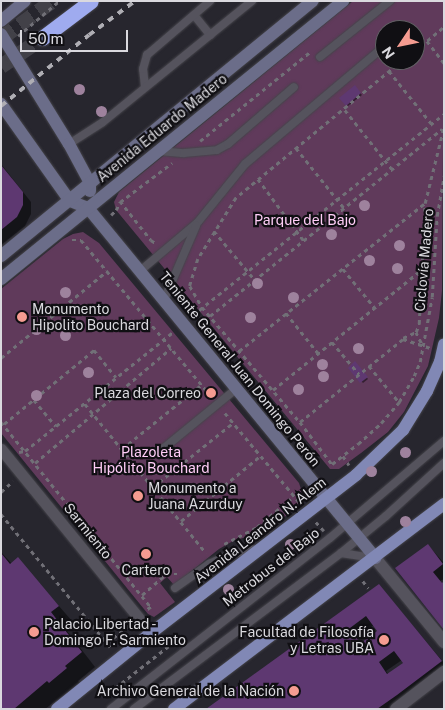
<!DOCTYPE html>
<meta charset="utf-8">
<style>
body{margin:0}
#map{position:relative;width:445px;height:710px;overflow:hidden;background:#27262e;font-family:"Public Sans",sans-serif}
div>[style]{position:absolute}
.green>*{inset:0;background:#603a5b}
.shadow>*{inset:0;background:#0007}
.building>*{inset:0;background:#5e3871}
.motorway-tunnel>*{height:15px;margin-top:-7.5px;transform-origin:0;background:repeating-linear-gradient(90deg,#424148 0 15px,transparent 0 23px)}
.path>*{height:2.5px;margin-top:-1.25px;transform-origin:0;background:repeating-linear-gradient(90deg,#717077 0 4px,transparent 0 8px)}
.roads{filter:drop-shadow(0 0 1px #45444a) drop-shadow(0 0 1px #45444a)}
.service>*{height:8px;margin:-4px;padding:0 4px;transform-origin:4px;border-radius:4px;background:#55535d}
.pedestrian>*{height:11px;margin:-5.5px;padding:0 5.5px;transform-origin:5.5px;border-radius:5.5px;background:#55535d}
.minor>*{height:12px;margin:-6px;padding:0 6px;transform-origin:6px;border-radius:6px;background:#55535d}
.secondary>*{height:12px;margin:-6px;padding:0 6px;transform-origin:6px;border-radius:6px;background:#6b6d89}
.primary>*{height:12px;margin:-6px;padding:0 6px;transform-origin:6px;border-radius:6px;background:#8188b5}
.motorway>*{height:15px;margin:-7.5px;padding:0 7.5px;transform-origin:7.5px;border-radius:7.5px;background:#9fabef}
.rail>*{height:4px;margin-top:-2px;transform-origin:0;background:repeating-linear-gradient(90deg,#afaeb4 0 6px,transparent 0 12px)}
.trees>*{width:11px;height:11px;margin:-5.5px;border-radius:50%;background:#9e829d}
.dots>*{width:14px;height:14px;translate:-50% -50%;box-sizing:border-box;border:2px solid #100f13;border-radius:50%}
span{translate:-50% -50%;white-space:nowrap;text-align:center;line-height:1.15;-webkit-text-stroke:4.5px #100f13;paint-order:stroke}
.street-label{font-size:14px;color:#dad9de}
.park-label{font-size:14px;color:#ffcdf7}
.poi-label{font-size:14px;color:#dad9de}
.left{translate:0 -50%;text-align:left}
.right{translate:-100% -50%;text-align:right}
.frame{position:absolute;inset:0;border:2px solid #dad9de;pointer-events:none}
.north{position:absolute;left:375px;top:20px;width:50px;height:50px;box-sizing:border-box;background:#100f13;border:1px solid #616064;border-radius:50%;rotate:236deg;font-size:14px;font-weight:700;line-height:20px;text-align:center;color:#dad9de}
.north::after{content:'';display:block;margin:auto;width:18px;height:22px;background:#f59c91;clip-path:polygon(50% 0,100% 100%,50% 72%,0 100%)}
.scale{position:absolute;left:20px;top:30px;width:108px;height:22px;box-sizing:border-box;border:2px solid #dad9de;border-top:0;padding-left:6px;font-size:15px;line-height:18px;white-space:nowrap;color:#dad9de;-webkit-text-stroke:4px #100f13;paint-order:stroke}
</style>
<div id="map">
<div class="green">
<div style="clip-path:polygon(evenodd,353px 1px,444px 1px,442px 291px,439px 318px,428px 366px,404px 412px,388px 432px,361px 453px,339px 469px,330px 469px,116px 210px,114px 202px,119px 192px,353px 1px,385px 30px,415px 30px,415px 60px,385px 60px,385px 30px)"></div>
<div style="clip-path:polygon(83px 232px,99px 243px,299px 483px,301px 489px,302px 497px,295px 509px,266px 531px,233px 541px,219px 549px,174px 585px,167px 577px,160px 583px,175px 602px,154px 617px,148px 614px,1px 433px,1px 289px,63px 239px,73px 234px)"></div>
</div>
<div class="shadow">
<div style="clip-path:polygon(355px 87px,362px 95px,348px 106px,341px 98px)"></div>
<div style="clip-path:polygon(1px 164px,31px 202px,31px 214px,25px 226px,1px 245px)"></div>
<div style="clip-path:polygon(355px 363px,368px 379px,363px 383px,349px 368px)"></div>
<div style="clip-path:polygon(428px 545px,444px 563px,444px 579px,440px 581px,442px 584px,444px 628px,397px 569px)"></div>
<div style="clip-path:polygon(1px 552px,12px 564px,18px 559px,72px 621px,64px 627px,95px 667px,78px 681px,80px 683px,45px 709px,1px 709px)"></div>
<div style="clip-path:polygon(evenodd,379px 585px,444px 663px,444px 674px,397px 709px,208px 709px,379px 585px,374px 625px,378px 631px,362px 643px,357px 637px,374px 625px,379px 585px,402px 660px,404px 663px,389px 675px,386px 671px,402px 660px)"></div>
</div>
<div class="building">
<div style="clip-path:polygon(355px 85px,361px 93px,346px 106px,339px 98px)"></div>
<div style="clip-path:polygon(1px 165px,23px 192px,23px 205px,17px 217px,1px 230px)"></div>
<div style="clip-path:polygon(355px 361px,368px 377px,360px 383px,348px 368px)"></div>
<div style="clip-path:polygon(428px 544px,443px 564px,433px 572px,442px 583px,444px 581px,444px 630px,395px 568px)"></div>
<div style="clip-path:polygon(1px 553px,10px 564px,18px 557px,59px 606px,51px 612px,82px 652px,65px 666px,67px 668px,49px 683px,47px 681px,14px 709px,1px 709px)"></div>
<div style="clip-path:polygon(evenodd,379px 584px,442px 661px,397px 695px,377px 709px,206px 709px,379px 584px,366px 616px,377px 631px,361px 643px,350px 628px,366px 616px,379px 584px,394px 651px,403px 663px,387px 674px,379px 662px,394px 651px)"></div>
</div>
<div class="motorway-tunnel">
<div style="left:1px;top:38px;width:63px;rotate:-36deg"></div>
<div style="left:1px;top:66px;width:50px;rotate:-34.3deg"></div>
</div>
<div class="path">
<div style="left:18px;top:36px;width:54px;rotate:-40.5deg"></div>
<div style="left:427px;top:41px;width:28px;rotate:52deg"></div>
<div style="left:415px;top:51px;width:38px;rotate:-40deg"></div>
<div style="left:403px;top:60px;width:217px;rotate:140.4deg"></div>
<div style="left:236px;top:198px;width:72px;rotate:121.9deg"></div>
<div style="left:198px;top:259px;width:28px;rotate:107deg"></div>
<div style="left:190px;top:286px;width:24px;rotate:60deg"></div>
<div style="left:202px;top:307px;width:151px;rotate:49.6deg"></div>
<div style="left:300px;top:422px;width:132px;rotate:-38.9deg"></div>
<div style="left:403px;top:339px;width:29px;rotate:18deg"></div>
<div style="left:389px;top:71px;width:67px;rotate:51.1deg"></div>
<div style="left:345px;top:110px;width:75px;rotate:51.5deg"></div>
<div style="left:200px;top:141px;width:141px;rotate:-39deg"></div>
<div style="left:296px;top:148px;width:77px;rotate:51.3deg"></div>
<div style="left:258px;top:179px;width:77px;rotate:53.4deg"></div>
<div style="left:120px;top:201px;width:50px;rotate:51.5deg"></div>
<div style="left:151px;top:240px;width:7px;rotate:34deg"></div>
<div style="left:111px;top:215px;width:7px;rotate:-45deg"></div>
<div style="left:116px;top:210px;width:9px;rotate:-63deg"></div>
<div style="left:120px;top:202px;width:65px;rotate:-36.9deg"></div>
<div style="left:214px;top:231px;width:64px;rotate:50.1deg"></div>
<div style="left:72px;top:240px;width:9px"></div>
<div style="left:81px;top:240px;width:204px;rotate:50.2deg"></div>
<div style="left:343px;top:269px;width:50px;rotate:50.6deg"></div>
<div style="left:286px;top:313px;width:51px;rotate:51.3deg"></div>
<div style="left:193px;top:315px;width:322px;rotate:-38.7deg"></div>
<div style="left:210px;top:316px;width:298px;rotate:-38.9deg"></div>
<div style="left:416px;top:332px;width:13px;rotate:63deg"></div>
<div style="left:403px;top:338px;width:14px;rotate:-25deg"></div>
<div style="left:416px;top:332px;width:9px;rotate:-69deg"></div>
<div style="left:419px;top:324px;width:121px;rotate:-87.2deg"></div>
<div style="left:425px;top:203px;width:79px;rotate:-76.1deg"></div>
<div style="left:332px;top:342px;width:42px;rotate:49.8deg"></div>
<div style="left:239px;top:351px;width:238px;rotate:-38.5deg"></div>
<div style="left:1px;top:358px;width:137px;rotate:-39.4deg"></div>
<div style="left:369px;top:366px;width:47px;rotate:50.2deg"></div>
<div style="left:273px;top:390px;width:191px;rotate:-39deg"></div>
<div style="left:34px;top:400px;width:34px;rotate:50deg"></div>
<div style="left:85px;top:404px;width:192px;rotate:50.9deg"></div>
<div style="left:225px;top:413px;width:117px;rotate:50.2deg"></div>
<div style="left:1px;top:422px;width:238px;rotate:51deg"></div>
<div style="left:151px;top:607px;width:5px;rotate:143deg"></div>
<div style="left:300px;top:422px;width:53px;rotate:52.7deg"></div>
<div style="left:332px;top:464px;width:33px;rotate:-38deg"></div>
<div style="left:358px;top:444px;width:31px;rotate:-42deg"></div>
<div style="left:381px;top:423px;width:28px;rotate:-49deg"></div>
<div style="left:399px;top:402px;width:30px;rotate:-60deg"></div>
<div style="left:414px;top:376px;width:15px;rotate:-67deg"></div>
<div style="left:420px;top:362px;width:66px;rotate:-79.5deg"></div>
<div style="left:432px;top:297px;width:81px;rotate:-86.5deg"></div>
<div style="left:437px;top:216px;width:41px;rotate:-80.1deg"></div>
<div style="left:4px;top:424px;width:117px;rotate:-39.4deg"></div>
<div style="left:94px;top:350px;width:35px;rotate:51deg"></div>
<div style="left:122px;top:449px;width:102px;rotate:-39deg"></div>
<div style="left:19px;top:452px;width:6px;rotate:-9deg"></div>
<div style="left:25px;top:451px;width:191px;rotate:-38.8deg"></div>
<div style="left:343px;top:456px;width:11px;rotate:56deg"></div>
<div style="left:35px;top:463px;width:178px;rotate:-40.2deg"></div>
<div style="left:153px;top:487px;width:102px;rotate:-38.7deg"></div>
<div style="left:1px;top:492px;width:16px;rotate:-43deg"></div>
<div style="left:1px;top:514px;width:173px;rotate:50.6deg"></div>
<div style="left:181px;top:521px;width:102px;rotate:-39.4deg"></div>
<div style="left:316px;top:522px;width:12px;rotate:48deg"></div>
<div style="left:224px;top:544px;width:37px;rotate:-27deg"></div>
<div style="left:257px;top:527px;width:48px;rotate:-40deg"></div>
<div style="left:363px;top:581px;width:9px;rotate:54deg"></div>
<div style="left:142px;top:595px;width:32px;rotate:-41deg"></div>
<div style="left:166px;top:574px;width:11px"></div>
<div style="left:107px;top:643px;width:28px;rotate:-39deg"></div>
<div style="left:115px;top:688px;width:83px;rotate:-38.1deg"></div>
</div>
<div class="roads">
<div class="service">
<div style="left:194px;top:15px;width:26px;rotate:51deg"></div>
<div style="left:320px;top:57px;width:90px;rotate:-38.7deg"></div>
<div style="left:145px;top:87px;width:18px;rotate:-96deg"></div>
<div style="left:143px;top:69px;width:15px;rotate:-74deg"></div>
<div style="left:147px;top:55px;width:83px;rotate:-40.6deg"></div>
<div style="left:69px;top:144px;width:40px;rotate:-32.9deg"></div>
<div style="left:103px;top:122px;width:192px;rotate:-39.1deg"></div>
<div style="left:159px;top:151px;width:25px;rotate:5deg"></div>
<div style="left:184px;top:153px;width:33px;rotate:-5deg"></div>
<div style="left:217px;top:150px;width:13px;rotate:-29deg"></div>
<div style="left:228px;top:144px;width:87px;rotate:-40.8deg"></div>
<div style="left:140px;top:271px;width:76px;rotate:-40.2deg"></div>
<div style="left:198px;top:222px;width:75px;rotate:-51deg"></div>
<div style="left:245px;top:164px;width:178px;rotate:-40.2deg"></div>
<div style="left:164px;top:300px;width:81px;rotate:-66.6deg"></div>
<div style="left:159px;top:452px;width:99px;rotate:-39.3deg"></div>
<div style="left:341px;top:553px;width:33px;rotate:9deg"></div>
<div style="left:175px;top:588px;width:42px;rotate:-35.2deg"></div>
<div style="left:209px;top:564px;width:24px;rotate:-24deg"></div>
<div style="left:231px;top:554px;width:25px;rotate:-11deg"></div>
<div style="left:111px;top:709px;width:278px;rotate:-38deg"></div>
<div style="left:330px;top:538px;width:150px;rotate:-40.4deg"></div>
<div style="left:134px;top:709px;width:259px;rotate:-37deg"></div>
<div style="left:341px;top:553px;width:58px;rotate:-39.4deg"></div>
<div style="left:386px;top:516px;width:79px;rotate:-42.4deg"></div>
</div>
<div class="pedestrian">
<div style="left:1px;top:449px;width:237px;rotate:50.8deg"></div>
</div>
<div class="minor">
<div style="left:375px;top:558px;width:109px;rotate:50.6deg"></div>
<div style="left:396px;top:709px;width:61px;rotate:-37.6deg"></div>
</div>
<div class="secondary">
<div style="left:1px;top:21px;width:31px;rotate:-40deg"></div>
<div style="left:1px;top:34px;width:129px;rotate:58.3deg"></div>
<div style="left:69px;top:144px;width:44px;rotate:61.7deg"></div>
<div style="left:90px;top:183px;width:8px;rotate:90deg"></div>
<div style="left:1px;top:104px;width:119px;rotate:54.6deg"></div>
<div style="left:70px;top:201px;width:19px;rotate:21deg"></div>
<div style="left:88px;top:208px;width:453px;rotate:50.6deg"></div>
<div style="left:1px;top:256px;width:403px;rotate:-39.3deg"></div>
<div style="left:1px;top:279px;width:441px;rotate:-39.1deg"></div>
</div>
<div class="primary">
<div style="left:57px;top:709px;width:121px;rotate:-39deg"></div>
<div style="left:151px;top:633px;width:259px;rotate:-37.6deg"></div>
<div style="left:356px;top:475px;width:65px;rotate:-43.8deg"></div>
<div style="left:403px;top:430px;width:46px;rotate:-58.4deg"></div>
<div style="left:427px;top:391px;width:32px;rotate:-66deg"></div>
<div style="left:440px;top:362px;width:18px;rotate:-77deg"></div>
<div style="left:174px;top:709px;width:339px;rotate:-37.2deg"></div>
</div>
<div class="motorway">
<div style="left:42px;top:38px;width:61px;rotate:-37.1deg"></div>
</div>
</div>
<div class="rail">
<div style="left:1px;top:106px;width:113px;rotate:-38.9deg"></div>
<div style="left:89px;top:35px;width:57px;rotate:-36.5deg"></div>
</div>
<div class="trees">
<div style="left:79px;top:89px"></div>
<div style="left:101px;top:111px"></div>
<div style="left:364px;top:205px"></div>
<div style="left:331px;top:234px"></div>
<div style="left:399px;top:245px"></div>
<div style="left:369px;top:260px"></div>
<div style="left:397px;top:268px"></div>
<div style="left:257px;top:283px"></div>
<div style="left:65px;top:292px"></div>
<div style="left:293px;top:297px"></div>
<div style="left:250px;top:317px"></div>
<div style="left:99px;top:326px"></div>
<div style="left:36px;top:329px"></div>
<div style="left:65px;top:335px"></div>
<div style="left:358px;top:348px"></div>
<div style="left:322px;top:364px"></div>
<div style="left:88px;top:372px"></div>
<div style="left:323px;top:376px"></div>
<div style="left:298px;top:389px"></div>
<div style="left:36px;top:395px"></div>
<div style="left:405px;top:452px"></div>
<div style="left:371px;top:471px"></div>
<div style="left:405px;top:521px"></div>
<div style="left:290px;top:544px"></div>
<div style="left:228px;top:589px"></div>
</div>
<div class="dots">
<div style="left:22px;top:317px;background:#f59c91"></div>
<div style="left:211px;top:393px;background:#f59c91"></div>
<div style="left:138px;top:496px;background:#f59c91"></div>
<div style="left:146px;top:554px;background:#f59c91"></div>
<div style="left:34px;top:632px;background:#f59c91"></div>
<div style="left:384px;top:640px;background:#f59c91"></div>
<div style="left:294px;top:691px;background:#f59c91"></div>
</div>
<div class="street-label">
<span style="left:162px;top:128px;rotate:-39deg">Avenida Eduardo Madero</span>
<span style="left:424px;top:260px;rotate:-85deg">Ciclovía Madero</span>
<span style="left:240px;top:369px;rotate:51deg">Teniente General Juan Domingo Perón</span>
<span style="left:260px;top:530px;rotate:-38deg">Avenida Leandro N. Alem</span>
<span style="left:88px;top:531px;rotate:51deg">Sarmiento</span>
<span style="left:271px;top:567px;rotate:-38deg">Metrobus del Bajo</span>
</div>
<div class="park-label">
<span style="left:305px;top:220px">Parque del Bajo</span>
<span style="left:151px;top:460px">Plazoleta<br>Hipólito Bouchard</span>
</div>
<div class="poi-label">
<span class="left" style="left:32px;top:317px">Monumento<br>Hipolito Bouchard</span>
<span class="right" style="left:201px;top:393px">Plaza del Correo</span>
<span class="left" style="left:148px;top:496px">Monumento a<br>Juana Azurduy</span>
<span style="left:146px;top:570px">Cartero</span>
<span class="left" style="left:44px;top:632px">Palacio Libertad -<br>Domingo F. Sarmiento</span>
<span class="right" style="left:374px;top:640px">Facultad de Filosofía<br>y Letras UBA</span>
<span class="right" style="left:284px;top:691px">Archivo General de la Nación</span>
</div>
<div class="frame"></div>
<div class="north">N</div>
<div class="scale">50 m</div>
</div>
